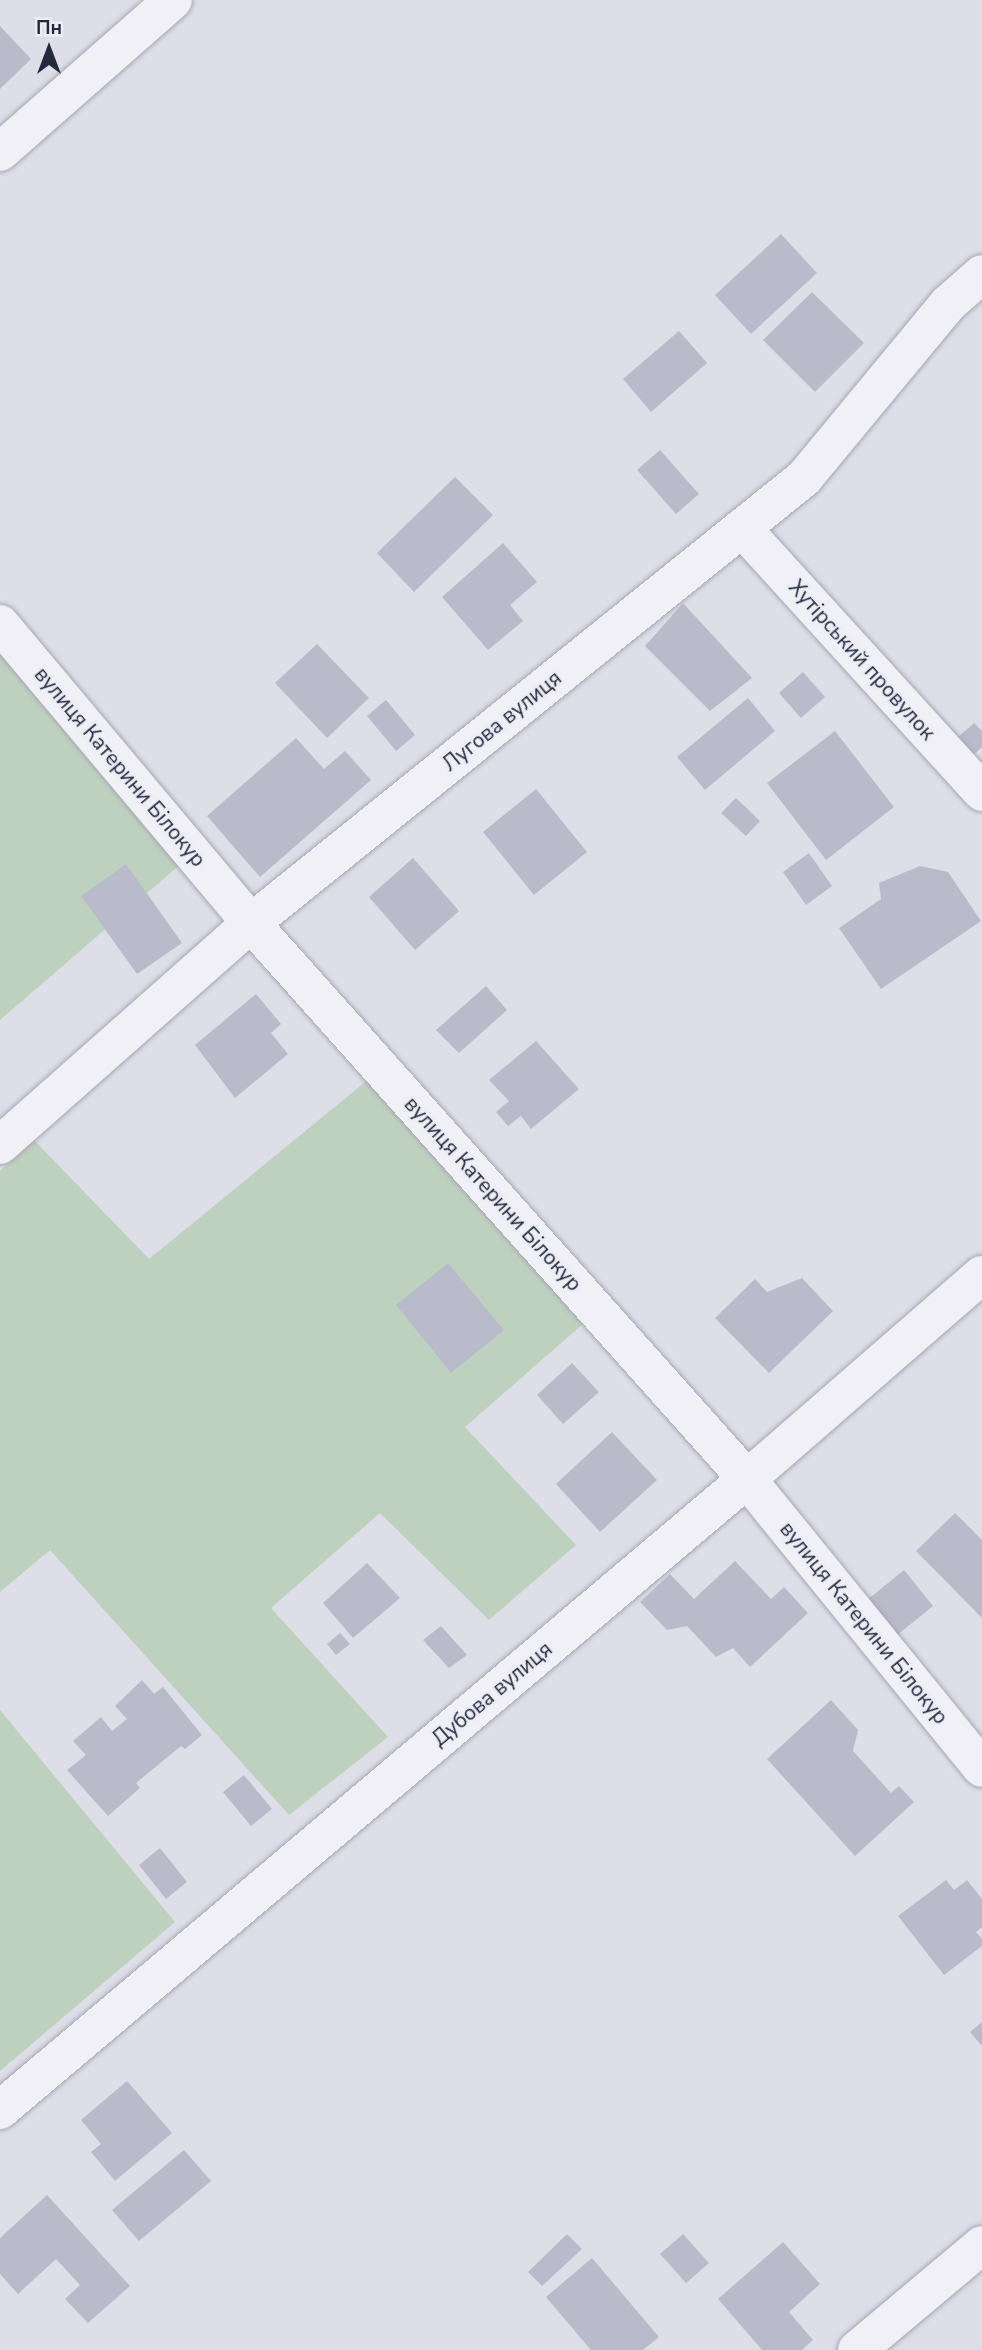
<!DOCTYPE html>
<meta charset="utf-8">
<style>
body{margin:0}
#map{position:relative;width:982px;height:2350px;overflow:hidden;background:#dddee7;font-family:"Nunito Sans",sans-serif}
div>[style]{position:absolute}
.green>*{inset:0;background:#bed1be}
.building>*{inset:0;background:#babbca}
.roads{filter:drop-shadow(0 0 2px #a6a7b4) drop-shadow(0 0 2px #a6a7b4)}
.minor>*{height:38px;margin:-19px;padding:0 19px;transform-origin:19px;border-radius:19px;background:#f0f0f6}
span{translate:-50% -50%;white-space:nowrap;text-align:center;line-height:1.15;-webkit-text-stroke:5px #ecedf5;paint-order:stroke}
.street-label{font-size:21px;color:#26283e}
.north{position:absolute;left:14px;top:14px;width:70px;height:70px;-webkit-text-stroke:5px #ecedf5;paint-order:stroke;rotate:0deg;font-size:19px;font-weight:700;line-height:28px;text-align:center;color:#26283e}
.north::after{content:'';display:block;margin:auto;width:24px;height:32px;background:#26283e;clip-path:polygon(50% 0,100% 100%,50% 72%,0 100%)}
</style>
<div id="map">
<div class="green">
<div style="clip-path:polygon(0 645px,190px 856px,0 1020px)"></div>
<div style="clip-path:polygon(375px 1074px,584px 1323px,465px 1427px,576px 1545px,489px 1620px,380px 1513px,271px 1608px,388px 1737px,289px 1815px,50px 1550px,0 1592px,0 1171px,34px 1140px,149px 1259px)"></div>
<div style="clip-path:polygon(0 1710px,175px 1922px,0 2071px)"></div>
</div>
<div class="building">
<div style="clip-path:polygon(0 26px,31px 59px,0 89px)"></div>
<div style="clip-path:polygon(781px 234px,817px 273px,751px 334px,715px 295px)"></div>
<div style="clip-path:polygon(812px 292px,864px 343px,815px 392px,763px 340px)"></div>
<div style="clip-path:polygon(679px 331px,707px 363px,651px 412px,623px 379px)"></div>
<div style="clip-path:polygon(660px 450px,699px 494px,676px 514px,637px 470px)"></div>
<div style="clip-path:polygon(455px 477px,493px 515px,414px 592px,377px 553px)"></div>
<div style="clip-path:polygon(503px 543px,537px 582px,510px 605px,523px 621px,488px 650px,442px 597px)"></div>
<div style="clip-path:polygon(683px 603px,752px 678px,710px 711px,645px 646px)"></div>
<div style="clip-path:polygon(317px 644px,369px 698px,327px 738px,275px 683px)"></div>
<div style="clip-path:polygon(803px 672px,825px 697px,801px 718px,779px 693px)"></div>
<div style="clip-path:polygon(748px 698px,775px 731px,705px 790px,677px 757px)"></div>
<div style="clip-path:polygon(386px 700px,415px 735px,396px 751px,367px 716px)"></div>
<div style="clip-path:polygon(974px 723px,982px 731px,982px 747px,974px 754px,958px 737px)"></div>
<div style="clip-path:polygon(835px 731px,894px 807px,826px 860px,767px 783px)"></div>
<div style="clip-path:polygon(296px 738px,324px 769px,345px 751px,371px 780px,260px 877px,207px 816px)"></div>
<div style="clip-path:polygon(536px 789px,587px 852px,534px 895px,483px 832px)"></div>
<div style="clip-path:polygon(736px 798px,760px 821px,746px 836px,721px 813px)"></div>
<div style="clip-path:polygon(809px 853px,832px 886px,806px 905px,783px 872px)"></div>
<div style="clip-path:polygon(413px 858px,459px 911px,415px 950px,369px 897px)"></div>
<div style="clip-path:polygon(126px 864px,182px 943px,137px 974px,81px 896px)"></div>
<div style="clip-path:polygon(920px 866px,948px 872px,981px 921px,881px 989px,839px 928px,881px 899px,879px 883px)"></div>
<div style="clip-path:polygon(486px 986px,507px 1010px,459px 1053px,436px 1030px)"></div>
<div style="clip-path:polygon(256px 994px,281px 1024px,271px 1033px,288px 1054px,235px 1098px,195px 1045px)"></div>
<div style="clip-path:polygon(536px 1041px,579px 1089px,531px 1129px,521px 1116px,508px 1126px,496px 1112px,509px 1101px,489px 1080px)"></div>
<div style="clip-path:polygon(448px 1263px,504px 1330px,451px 1373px,396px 1305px)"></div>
<div style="clip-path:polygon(802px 1278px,833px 1311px,769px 1373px,715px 1318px,755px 1279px,767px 1292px)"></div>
<div style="clip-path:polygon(572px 1363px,599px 1392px,563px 1424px,537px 1395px)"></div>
<div style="clip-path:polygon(612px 1432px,657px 1480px,600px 1532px,556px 1484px)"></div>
<div style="clip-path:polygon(955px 1513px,982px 1540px,982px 1618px,916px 1551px)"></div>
<div style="clip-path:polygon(735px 1561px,771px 1599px,784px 1587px,808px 1613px,750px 1667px,733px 1648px,716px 1657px,687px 1626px,667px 1630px,640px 1602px,670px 1574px,694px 1599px)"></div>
<div style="clip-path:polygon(367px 1563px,400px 1598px,353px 1638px,323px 1603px)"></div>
<div style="clip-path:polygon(904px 1570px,933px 1606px,896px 1636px,866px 1601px)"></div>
<div style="clip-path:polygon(441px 1626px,467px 1655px,449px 1668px,423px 1640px)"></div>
<div style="clip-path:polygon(340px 1633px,350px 1644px,336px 1655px,327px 1644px)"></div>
<div style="clip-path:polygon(142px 1680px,154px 1694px,163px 1687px,202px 1735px,185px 1749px,181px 1746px,136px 1783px,140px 1788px,108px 1816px,67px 1770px,86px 1755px,73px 1741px,101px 1717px,112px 1731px,127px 1719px,115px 1706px)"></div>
<div style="clip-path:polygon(831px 1700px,858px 1730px,853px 1751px,891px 1793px,899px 1786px,914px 1802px,855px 1856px,767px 1759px)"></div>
<div style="clip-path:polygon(244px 1775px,272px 1809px,251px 1826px,223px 1792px)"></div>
<div style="clip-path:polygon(160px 1848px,187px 1882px,166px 1899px,139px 1865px)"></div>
<div style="clip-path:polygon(946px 1880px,954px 1890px,967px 1880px,982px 1899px,982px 1927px,976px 1932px,982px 1939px,982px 1946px,944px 1975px,898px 1916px)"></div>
<div style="clip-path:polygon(982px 2022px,982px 2046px,970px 2032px)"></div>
<div style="clip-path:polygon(127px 2081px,172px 2133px,115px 2181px,91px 2152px,101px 2144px,81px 2120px)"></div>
<div style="clip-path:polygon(184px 2150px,211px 2181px,139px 2241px,112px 2210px)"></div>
<div style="clip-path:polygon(47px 2195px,130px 2286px,88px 2323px,65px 2299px,80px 2285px,56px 2259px,18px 2294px,0 2274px,0 2238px)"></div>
<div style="clip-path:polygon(567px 2234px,582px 2249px,542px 2286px,528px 2272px)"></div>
<div style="clip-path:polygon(683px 2234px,709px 2263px,686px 2283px,660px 2254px)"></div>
<div style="clip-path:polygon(783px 2242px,820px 2284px,789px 2312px,813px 2340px,802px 2350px,762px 2350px,718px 2299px)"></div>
<div style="clip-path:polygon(592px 2258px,659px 2337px,643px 2350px,591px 2350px,546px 2297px)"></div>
</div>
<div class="roads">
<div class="minor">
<div style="left:0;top:152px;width:230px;rotate:-41.3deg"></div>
<div style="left:742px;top:528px;width:357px;rotate:47.7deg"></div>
<div style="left:0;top:624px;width:390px;rotate:50deg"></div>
<div style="left:251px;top:923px;width:745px;rotate:48.26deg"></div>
<div style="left:747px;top:1479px;width:372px;rotate:50.9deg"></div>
<div style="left:0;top:1145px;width:335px;rotate:-41.5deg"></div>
<div style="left:251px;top:923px;width:710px;rotate:-38.82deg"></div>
<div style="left:804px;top:478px;width:226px;rotate:-50.4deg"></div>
<div style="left:948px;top:304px;width:45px;rotate:-41.4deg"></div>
<div style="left:0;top:2110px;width:978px;rotate:-40.19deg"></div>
<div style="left:747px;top:1479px;width:311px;rotate:-41deg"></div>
<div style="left:857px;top:2350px;width:163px;rotate:-40deg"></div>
</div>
</div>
<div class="street-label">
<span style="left:862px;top:660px;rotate:48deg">Хутірський провулок</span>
<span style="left:502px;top:721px;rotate:-39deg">Лугова вулиця</span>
<span style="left:120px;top:767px;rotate:50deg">вулиця Катерини Білокур</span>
<span style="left:493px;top:1194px;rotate:48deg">вулиця Катерини Білокур</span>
<span style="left:864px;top:1623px;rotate:51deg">вулиця Катерини Білокур</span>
<span style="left:492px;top:1694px;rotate:-40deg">Дубова вулиця</span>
</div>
<div class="north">Пн</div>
</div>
